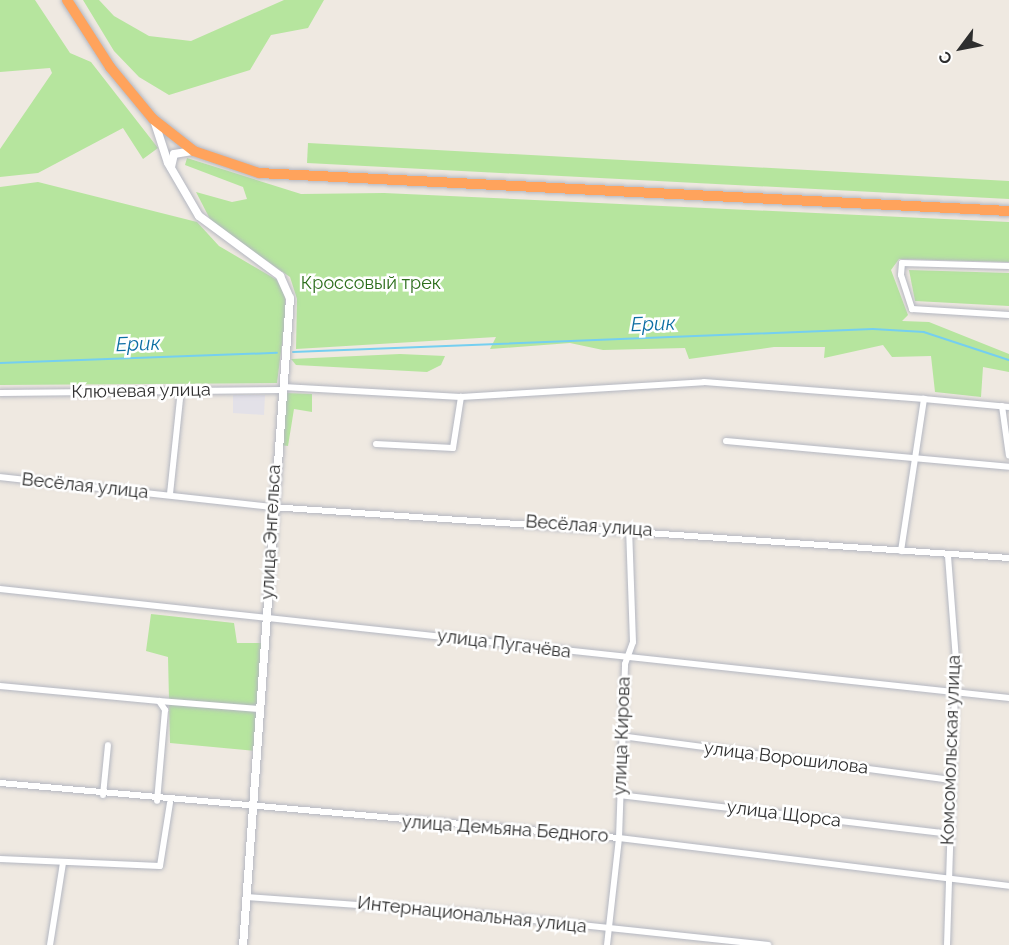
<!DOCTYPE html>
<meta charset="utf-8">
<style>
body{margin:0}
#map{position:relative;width:1009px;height:945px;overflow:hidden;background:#efe9e1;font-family:Raleway,sans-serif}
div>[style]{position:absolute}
.industrial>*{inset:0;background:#e3e1e8}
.green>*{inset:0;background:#b6e59e}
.stream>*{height:1.5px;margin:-0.75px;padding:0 0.75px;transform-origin:0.75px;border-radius:0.75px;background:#75cff0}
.roads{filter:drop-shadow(0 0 2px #b4b7c1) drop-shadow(0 0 2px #b4b7c1)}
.street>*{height:6px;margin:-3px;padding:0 3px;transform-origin:3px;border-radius:3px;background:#fff}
.secondary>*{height:8px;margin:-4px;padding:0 4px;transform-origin:4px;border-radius:4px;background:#fff}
.highway>*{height:10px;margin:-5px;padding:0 5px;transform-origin:5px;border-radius:5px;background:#ffa35c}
span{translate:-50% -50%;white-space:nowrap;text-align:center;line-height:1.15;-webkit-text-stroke:5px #fff;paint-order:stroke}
.park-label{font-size:18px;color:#2c6e1b}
.street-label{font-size:18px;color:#2e2e2e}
.water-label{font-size:20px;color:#0d6fa3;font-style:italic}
.north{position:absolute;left:931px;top:18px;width:60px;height:60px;-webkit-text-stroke:4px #fff;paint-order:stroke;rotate:238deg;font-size:16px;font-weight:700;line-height:24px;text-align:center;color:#2e2e2e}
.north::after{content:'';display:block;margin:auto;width:21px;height:27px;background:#2e2e2e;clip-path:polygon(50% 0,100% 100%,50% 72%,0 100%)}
</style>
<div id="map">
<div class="industrial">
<div style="clip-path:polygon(233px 395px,265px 395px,264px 415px,233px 413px)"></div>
</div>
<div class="green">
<div style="clip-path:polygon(0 0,35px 0,70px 53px,91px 62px,158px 148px,143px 159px,123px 128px,38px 173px,0 177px,0 149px,52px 73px,50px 68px,0 72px)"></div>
<div style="clip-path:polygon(83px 0,99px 0,114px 16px,149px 36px,191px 41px,284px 0,324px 0,308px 28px,271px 35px,250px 70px,169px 95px,139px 77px,114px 51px)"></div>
<div style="clip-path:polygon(308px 143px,1009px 181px,1009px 199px,307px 163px)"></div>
<div style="clip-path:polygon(187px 158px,301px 194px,384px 193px,1009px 222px,1009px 262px,899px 259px,891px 270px,908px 315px,902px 321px,929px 322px,1009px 354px,1009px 372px,983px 367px,981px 397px,935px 392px,931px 356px,892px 357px,883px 345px,824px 358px,825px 347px,774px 347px,689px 359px,685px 348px,603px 350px,570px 343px,490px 349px,496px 337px,296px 349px,297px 299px,290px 277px,212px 223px,196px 192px,232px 202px,247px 199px,243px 187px,185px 165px)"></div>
<div style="clip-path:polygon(38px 182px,197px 222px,219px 246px,277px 280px,285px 296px,285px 320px,277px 383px,0 385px,0 187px)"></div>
<div style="clip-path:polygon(909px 270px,1009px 273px,1009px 306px,915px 301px)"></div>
<div style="clip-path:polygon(400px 354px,445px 356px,441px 365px,427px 372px,296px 365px,291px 359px)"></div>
<div style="clip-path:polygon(286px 393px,312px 394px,312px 412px,294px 409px,288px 446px,280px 445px)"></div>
<div style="clip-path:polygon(151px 614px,234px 623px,237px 643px,264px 643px,256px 751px,170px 743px,168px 657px,146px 651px)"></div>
</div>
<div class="stream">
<div style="left:293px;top:352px;width:580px;rotate:-2.27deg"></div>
<div style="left:873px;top:329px;width:51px;rotate:3.4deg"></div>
<div style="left:924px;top:332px;width:89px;rotate:18.2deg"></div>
<div style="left:0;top:363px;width:277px;rotate:-2.1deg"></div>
</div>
<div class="roads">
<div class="street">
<div style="left:1009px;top:266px;width:107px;rotate:-178.4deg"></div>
<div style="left:902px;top:263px;width:12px;rotate:95deg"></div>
<div style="left:901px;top:275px;width:36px;rotate:72deg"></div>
<div style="left:912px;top:309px;width:97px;rotate:3.5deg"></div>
<div style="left:283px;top:387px;width:178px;rotate:3.2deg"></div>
<div style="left:461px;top:397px;width:243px;rotate:-3.5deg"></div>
<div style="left:704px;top:382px;width:221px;rotate:4.4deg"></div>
<div style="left:0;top:393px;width:283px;rotate:-0.6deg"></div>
<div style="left:1002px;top:406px;width:50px;rotate:82deg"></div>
<div style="left:726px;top:441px;width:284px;rotate:5.2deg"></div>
<div style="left:376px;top:444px;width:77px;rotate:3deg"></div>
<div style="left:453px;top:448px;width:52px;rotate:-81.1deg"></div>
<div style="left:0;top:477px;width:273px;rotate:6.3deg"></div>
<div style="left:271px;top:507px;width:740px;rotate:3.95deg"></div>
<div style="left:170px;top:494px;width:105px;rotate:-84deg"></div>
<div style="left:901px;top:551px;width:154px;rotate:-81.4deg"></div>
<div style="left:924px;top:399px;width:85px;rotate:5.4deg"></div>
<div style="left:0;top:589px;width:1015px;rotate:6.17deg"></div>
<div style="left:0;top:686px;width:160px;rotate:5.4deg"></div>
<div style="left:159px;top:701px;width:11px;rotate:56deg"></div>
<div style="left:165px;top:710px;width:91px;rotate:95deg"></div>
<div style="left:159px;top:701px;width:100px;rotate:4.6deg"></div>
<div style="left:621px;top:736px;width:332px;rotate:7.6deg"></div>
<div style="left:0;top:783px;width:621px;rotate:5.08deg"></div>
<div style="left:619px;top:838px;width:393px;rotate:7deg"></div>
<div style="left:103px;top:795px;width:50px;rotate:-84.3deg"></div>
<div style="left:619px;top:795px;width:332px;rotate:6.7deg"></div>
<div style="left:0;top:859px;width:160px;rotate:2.5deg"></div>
<div style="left:160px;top:866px;width:64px;rotate:-81deg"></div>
<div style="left:246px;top:897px;width:224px;rotate:4.1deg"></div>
<div style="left:469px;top:913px;width:301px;rotate:6.1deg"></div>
<div style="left:50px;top:945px;width:83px;rotate:-81deg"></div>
<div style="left:607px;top:945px;width:108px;rotate:-83.6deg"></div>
<div style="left:619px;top:838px;width:174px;rotate:-88deg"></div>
<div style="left:625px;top:664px;width:23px;rotate:-70deg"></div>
<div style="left:633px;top:642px;width:114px;rotate:-92deg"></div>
<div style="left:947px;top:945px;width:285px;rotate:-88.2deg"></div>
<div style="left:956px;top:660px;width:105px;rotate:-94.4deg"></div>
</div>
<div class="secondary">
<div style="left:154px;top:120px;width:45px;rotate:72deg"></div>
<div style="left:168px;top:163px;width:61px;rotate:59.7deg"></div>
<div style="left:199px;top:216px;width:101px;rotate:36.5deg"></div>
<div style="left:280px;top:276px;width:24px;rotate:66deg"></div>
<div style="left:290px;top:298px;width:649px;rotate:94.15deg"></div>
<div style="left:171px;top:167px;width:13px;rotate:-77deg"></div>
<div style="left:174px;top:154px;width:20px;rotate:-9deg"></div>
</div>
<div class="highway">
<div style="left:67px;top:0;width:80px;rotate:57.3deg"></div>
<div style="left:110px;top:67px;width:67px;rotate:50.4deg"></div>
<div style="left:153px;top:119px;width:52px;rotate:38deg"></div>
<div style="left:194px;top:151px;width:69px;rotate:18.7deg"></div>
<div style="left:259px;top:173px;width:751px;rotate:2.9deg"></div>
</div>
</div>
<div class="park-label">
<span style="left:371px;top:283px">Кроссовый трек</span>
</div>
<div class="street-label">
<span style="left:141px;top:391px;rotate:-1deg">Ключевая улица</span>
<span style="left:85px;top:486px;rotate:6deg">Весёлая улица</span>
<span style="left:589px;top:526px;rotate:4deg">Весёлая улица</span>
<span style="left:271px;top:532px;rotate:-87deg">улица Энгельса</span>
<span style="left:504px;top:644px;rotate:7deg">улица Пугачёва</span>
<span style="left:622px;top:736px;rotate:-88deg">улица Кирова</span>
<span style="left:951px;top:750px;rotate:-88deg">Комсомольская улица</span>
<span style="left:786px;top:758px;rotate:7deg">улица Ворошилова</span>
<span style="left:784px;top:814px;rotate:7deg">улица Щорса</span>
<span style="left:505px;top:829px;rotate:4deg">улица Демьяна Бедного</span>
<span style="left:472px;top:915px;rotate:6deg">Интернациональная улица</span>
</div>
<div class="water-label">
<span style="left:653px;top:324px;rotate:-2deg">Ерик</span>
<span style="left:138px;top:344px;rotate:-2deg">Ерик</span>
</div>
<div class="north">С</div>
</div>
